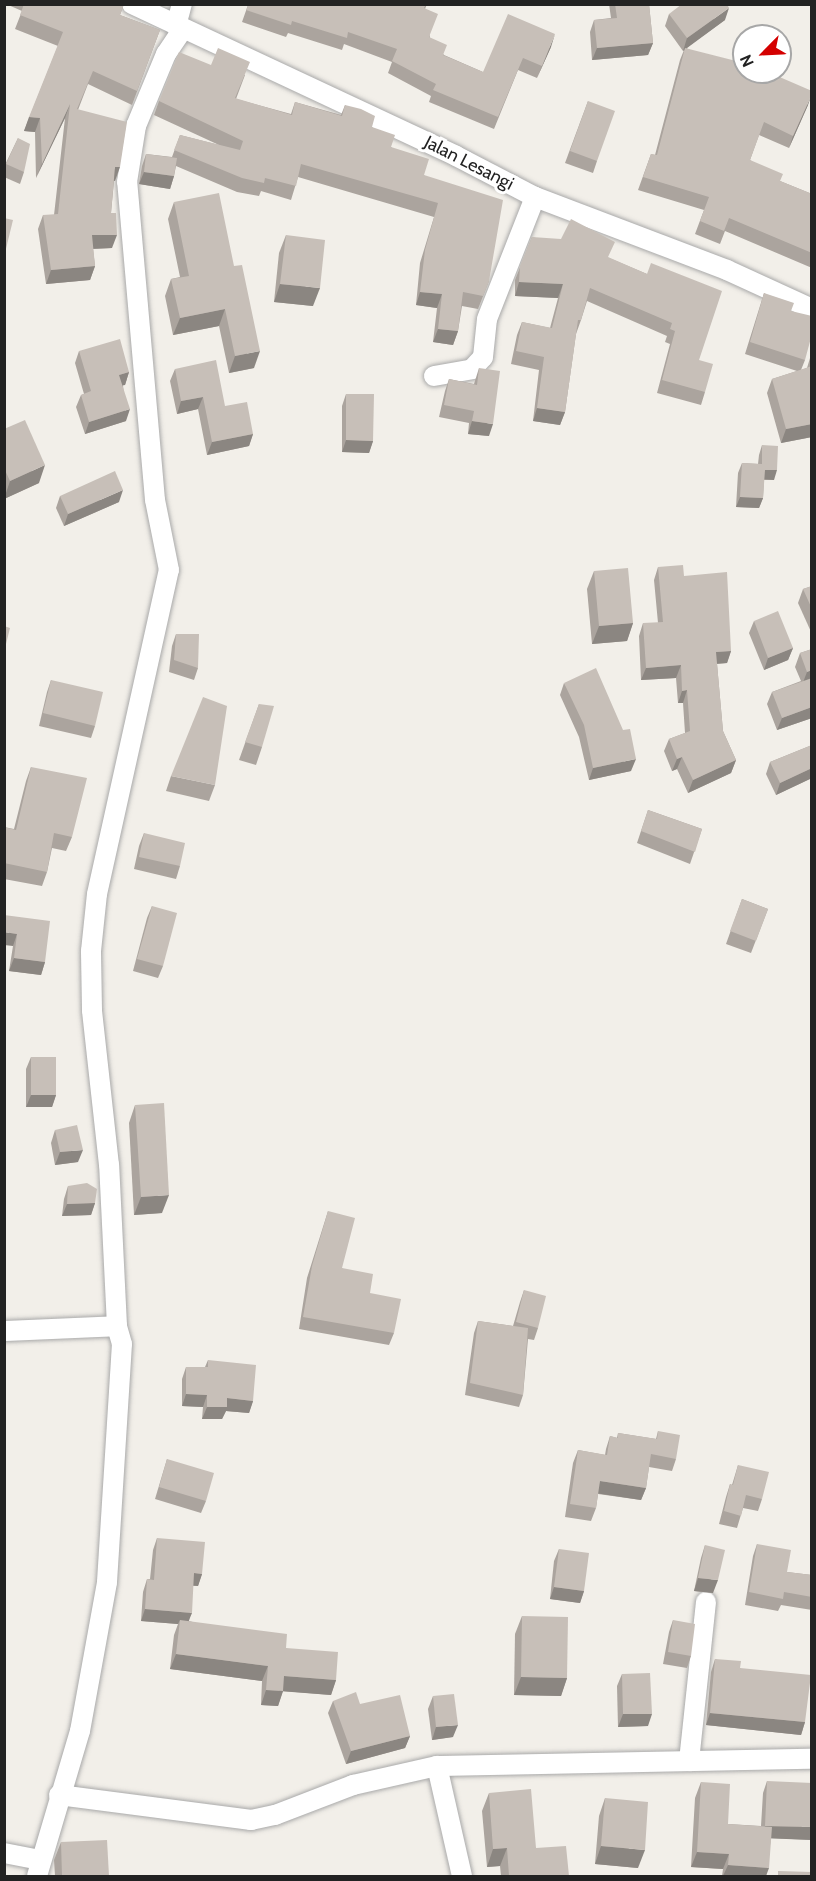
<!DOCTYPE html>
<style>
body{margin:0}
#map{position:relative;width:816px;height:1881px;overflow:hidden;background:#f2efe9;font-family:Cabin,sans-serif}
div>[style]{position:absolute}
.roads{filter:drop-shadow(0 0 2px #a9a9a9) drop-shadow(0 0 2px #a9a9a9)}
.minor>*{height:20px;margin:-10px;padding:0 10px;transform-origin:10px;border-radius:10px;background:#fff}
.wall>*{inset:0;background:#aba49e}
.shaded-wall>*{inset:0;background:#8b8681}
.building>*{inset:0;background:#c7bfb8}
span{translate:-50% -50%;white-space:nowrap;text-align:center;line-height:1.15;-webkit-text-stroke:6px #fff;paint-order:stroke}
.street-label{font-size:18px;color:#222}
.frame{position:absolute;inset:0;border:6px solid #222;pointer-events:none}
.north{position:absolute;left:732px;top:24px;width:60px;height:60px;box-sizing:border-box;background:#fff;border:2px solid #a7a7a7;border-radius:50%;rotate:246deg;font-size:16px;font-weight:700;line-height:24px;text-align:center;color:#222}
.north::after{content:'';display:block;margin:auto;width:21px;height:27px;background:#d40000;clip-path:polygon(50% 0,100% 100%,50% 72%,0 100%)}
</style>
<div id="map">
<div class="roads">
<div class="minor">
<div style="left:132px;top:4px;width:358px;rotate:25.1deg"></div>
<div style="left:456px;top:156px;width:89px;rotate:27.4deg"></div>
<div style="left:535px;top:197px;width:205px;rotate:20.8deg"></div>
<div style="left:727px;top:270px;width:94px;rotate:24.6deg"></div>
<div style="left:176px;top:26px;width:23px;rotate:-75deg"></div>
<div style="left:434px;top:376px;width:39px;rotate:-10deg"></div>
<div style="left:472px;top:369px;width:16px;rotate:-47deg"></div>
<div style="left:483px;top:357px;width:38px;rotate:-84deg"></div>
<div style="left:487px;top:319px;width:131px;rotate:-68.5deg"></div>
<div style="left:4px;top:1331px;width:113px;rotate:-2.5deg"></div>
<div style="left:689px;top:1761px;width:160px;rotate:-83.9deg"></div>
<div style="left:437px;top:1766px;width:113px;rotate:77.2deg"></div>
<div style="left:59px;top:1795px;width:194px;rotate:7.4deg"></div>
<div style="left:251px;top:1820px;width:25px;rotate:-12deg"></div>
<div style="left:275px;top:1815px;width:84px;rotate:-21deg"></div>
<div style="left:353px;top:1785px;width:86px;rotate:-12.7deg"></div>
<div style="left:437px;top:1766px;width:375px;rotate:-1.1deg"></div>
<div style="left:4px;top:1853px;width:38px;rotate:11deg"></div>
<div style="left:37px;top:1876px;width:151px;rotate:-73.5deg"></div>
<div style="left:80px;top:1731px;width:151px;rotate:-79.7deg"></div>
<div style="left:107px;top:1582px;width:238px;rotate:-86.4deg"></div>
<div style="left:122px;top:1344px;width:19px;rotate:-106deg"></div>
<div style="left:117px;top:1326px;width:161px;rotate:-92.8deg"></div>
<div style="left:109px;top:1165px;width:156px;rotate:-96.3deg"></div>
<div style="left:92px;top:1010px;width:59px;rotate:-91deg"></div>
<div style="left:91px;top:951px;width:57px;rotate:-84deg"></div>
<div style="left:97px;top:894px;width:332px;rotate:-77.5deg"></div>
<div style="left:169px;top:570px;width:71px;rotate:-101.3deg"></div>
<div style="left:155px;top:500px;width:319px;rotate:-95deg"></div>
<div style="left:127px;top:182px;width:57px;rotate:-80.9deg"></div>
<div style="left:136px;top:126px;width:78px;rotate:-67.4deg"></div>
<div style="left:166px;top:54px;width:30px;rotate:-56deg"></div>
</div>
</div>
<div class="wall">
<div style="clip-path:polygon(6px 4px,124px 4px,120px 15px,160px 30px,132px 105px,88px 84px,78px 110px,115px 181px,114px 181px,111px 213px,112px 248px,93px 249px,95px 266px,90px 280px,46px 284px,38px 229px,43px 215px,54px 215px,65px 118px,36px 178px,35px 132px,24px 131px,58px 46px,15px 29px,22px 11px)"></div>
<div style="clip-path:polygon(246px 4px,427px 4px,425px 9px,430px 38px,444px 55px,483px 72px,551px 47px,537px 78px,518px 70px,494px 129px,429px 102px,431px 96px,388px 73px,392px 62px,344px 44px,342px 50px,288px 33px,286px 37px,242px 22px,248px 5px)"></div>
<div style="clip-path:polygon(609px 4px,649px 4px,653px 43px,648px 55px,592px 60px,590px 32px,594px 20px,611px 18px)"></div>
<div style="clip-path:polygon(669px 14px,725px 20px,686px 48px,808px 105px,789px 148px,759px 135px,750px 160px,780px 181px,812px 194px,812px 268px,725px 231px,720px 244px,695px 234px,704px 210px,638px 190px,651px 154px,655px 155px,680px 60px,684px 50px,683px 51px,665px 26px)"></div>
<div style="clip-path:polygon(211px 65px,245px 75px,236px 99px,291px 114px,295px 102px,341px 115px,345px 105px,372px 127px,391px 147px,424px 175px,489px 281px,478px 309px,462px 306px,458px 331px,453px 345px,433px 342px,437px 308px,416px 305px,420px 263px,434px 217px,298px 177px,291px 200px,261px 191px,259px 196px,237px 192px,176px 166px,174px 176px,170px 189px,139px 184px,142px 166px,146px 154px,172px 157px,180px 135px,219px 145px,154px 115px,159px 101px)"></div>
<div style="clip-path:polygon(588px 101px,597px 161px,593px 173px,565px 163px)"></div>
<div style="clip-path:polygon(18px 138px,24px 172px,20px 184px,4px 177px,4px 167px)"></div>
<div style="clip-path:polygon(174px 202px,254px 368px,229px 373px,219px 326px,173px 335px,165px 296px,171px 279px,180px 277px,168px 219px)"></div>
<div style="clip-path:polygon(286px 235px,313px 306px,274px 302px,279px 253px)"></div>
<div style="clip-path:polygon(532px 237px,609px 258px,647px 274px,699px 360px,705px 392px,701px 405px,657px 393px,670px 344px,665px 342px,667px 336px,587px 301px,581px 320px,576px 334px,565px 412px,560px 425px,533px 421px,539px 370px,511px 364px,517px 335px,522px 322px,550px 328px,558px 298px,515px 296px,515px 280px)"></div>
<div style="clip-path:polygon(764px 293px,791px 311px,805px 360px,801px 370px,807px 368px,810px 358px,812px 358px,812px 437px,781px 443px,767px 393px,772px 379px,797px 371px,745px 354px)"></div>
<div style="clip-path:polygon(79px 351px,129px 372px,125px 385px,123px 385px,126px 421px,85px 434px,76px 407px,81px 395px,84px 394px,75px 363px)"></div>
<div style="clip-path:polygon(479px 368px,489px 436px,468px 434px,469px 423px,439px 417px,445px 391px,449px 379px,474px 384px)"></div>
<div style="clip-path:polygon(175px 369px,253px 434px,249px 446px,207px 455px,198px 409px,177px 414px,170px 381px)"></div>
<div style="clip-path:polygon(346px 394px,373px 441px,369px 453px,342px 452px,342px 406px)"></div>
<div style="clip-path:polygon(4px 429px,39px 483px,4px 499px)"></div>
<div style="clip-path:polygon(762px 445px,774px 480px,764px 480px,763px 498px,759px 508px,736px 507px,738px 473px,742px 463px,758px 464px,759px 455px)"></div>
<div style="clip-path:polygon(60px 496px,119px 502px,64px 526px,56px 508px)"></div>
<div style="clip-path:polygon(658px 567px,684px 576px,731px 651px,727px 663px,717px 664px,723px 731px,736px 760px,731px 773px,688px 793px,677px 769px,672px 771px,664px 751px,669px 739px,685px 733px,683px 703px,678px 703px,676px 678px,641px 680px,639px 636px,643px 623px,658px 623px,654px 580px)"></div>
<div style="clip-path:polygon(594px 571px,633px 623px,627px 641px,592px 644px,587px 589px)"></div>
<div style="clip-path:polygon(812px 586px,812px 634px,798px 603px,803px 589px)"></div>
<div style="clip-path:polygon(754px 621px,793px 648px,788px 660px,764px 670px,749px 633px)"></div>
<div style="clip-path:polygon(176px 634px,198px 668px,194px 680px,169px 672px,172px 646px)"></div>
<div style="clip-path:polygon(812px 649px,812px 718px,777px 730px,767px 704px,772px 692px,801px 681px,795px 667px,800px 653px)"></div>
<div style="clip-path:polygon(51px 680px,95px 726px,91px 738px,39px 726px,47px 692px)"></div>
<div style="clip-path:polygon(564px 683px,631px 771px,589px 780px,579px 737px,560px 695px)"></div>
<div style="clip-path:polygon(259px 704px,262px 747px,256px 765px,239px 760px)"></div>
<div style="clip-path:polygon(812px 745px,812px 778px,776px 795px,766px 774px,770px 762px)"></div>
<div style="clip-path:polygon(31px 767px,72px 837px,66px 851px,52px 848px,47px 872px,42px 886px,4px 879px,4px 827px,14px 829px,26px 781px)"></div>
<div style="clip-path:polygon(171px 776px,215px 785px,209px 801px,166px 791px)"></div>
<div style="clip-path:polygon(648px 810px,702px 829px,690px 864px,637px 843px)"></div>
<div style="clip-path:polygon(144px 833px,180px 866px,176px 879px,134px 869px,139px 846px)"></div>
<div style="clip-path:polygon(742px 899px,768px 909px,751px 953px,726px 944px)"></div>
<div style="clip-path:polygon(152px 906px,163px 966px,158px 978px,133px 971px,147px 918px)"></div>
<div style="clip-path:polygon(4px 915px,45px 962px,41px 975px,9px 971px,13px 946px)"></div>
<div style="clip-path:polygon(31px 1057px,56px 1095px,52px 1107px,26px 1107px,26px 1069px)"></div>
<div style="clip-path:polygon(135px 1105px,162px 1213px,134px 1215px,129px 1123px)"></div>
<div style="clip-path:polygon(55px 1130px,78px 1162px,55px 1165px,51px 1143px)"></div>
<div style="clip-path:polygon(68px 1186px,95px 1203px,91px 1215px,62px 1216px,64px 1199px)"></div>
<div style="clip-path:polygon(328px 1211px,342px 1268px,394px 1333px,389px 1345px,299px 1329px,307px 1278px)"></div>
<div style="clip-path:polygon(524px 1290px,538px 1328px,534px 1340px,528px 1339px,523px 1395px,519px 1407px,465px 1395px,474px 1333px,478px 1321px,513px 1326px,520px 1302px)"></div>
<div style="clip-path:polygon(208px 1360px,253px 1401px,249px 1413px,226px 1411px,222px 1419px,202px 1419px,203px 1407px,182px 1406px,182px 1379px,186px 1367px,205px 1367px)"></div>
<div style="clip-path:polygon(658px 1431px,676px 1459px,672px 1471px,649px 1467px,646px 1488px,641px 1500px,598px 1494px,596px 1508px,591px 1521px,565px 1517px,573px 1463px,578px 1450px,605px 1455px,606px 1449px,610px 1436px,617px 1438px,618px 1433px,656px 1439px)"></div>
<div style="clip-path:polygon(167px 1459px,206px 1501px,201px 1513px,155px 1499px)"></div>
<div style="clip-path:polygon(738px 1465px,762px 1499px,758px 1511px,743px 1508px,737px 1528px,719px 1524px,726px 1497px,730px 1484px,732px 1485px)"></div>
<div style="clip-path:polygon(157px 1538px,202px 1574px,198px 1586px,193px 1586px,189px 1621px,286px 1648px,336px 1680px,331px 1695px,283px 1691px,278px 1706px,261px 1705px,262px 1681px,170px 1669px,174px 1635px,178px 1624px,141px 1621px,143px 1592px,147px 1579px,150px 1579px,153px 1550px)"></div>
<div style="clip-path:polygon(757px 1544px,787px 1572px,812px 1575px,812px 1610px,781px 1605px,778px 1611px,745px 1605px,753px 1556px)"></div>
<div style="clip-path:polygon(705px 1545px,713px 1593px,694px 1591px,701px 1558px)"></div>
<div style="clip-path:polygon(559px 1549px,584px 1591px,580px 1603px,550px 1599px,554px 1561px)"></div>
<div style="clip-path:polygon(522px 1616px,567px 1678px,561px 1696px,514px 1695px,515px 1634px)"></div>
<div style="clip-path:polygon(673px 1620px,691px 1656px,687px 1668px,663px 1664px,669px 1632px)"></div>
<div style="clip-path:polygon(715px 1659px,740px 1668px,805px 1722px,801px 1735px,706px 1725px,711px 1672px)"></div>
<div style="clip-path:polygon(622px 1674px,648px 1726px,618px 1727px,617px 1686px)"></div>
<div style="clip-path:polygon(433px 1696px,453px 1737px,432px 1740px,428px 1709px)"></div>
<div style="clip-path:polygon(333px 1701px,360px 1704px,410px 1736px,405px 1748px,346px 1764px,328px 1713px)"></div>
<div style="clip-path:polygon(767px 1781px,812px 1840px,771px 1838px,766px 1876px,722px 1876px,723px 1869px,691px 1867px,695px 1798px,701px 1782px,728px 1824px,761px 1826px,763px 1793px)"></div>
<div style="clip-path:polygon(489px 1793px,536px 1848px,569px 1876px,501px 1876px,500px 1866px,487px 1867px,482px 1811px)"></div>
<div style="clip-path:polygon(605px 1798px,638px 1868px,595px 1864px,599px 1816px)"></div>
<div style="clip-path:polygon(61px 1842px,109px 1876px,55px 1876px,54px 1860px)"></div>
</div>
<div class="shaded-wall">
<div style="clip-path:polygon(729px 8px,725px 20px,683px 51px,687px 38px)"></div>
<div style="clip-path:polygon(555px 34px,551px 47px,537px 78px,542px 66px)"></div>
<div style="clip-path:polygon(653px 43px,648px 55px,592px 60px,597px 48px)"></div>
<div style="clip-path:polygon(812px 94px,808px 105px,789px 148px,793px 136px)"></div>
<div style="clip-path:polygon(70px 104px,65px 118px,36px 178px,42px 164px)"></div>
<div style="clip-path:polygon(29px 117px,40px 118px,35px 132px,24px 131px)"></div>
<div style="clip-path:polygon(115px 167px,120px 167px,115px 181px,110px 180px)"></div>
<div style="clip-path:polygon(144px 172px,174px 176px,170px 189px,139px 184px)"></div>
<div style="clip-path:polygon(92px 235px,117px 235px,112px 248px,87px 249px)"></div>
<div style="clip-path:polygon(95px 266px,90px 280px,46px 284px,51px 270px)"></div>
<div style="clip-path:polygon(519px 282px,563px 284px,558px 298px,515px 296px)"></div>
<div style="clip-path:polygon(280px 284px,320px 288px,313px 306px,274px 302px)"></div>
<div style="clip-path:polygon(420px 292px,442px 294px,437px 308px,416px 305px)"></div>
<div style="clip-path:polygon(225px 309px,219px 326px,173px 335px,180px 318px)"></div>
<div style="clip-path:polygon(438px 329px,458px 331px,453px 345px,433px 342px)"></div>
<div style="clip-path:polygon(260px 351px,254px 368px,229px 373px,235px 356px)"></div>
<div style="clip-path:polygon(129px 372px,125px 385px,115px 387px,119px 375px)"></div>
<div style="clip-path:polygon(203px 397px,198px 409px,177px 414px,181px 401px)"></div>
<div style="clip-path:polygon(537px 408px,565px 412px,560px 425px,533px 421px)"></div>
<div style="clip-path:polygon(130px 409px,126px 421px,85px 434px,89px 422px)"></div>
<div style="clip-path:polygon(472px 421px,493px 424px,489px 436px,468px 434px)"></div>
<div style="clip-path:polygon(812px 424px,812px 437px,781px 443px,786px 429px)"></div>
<div style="clip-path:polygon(253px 434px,249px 446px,207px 455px,212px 442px)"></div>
<div style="clip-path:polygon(346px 440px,373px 441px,369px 453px,342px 452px)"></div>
<div style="clip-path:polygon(45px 465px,39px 483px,4px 499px,10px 481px)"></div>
<div style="clip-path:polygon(765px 470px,777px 470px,774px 480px,761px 479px)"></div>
<div style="clip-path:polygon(123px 490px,119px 502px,64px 526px,68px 514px)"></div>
<div style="clip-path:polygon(740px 497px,763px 498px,759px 508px,736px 507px)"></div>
<div style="clip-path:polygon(633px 623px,627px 641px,592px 644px,599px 626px)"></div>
<div style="clip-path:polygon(793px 648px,788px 660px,764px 670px,768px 658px)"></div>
<div style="clip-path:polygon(731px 651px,727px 663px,712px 664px,716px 652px)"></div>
<div style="clip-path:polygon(681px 665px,676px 678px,641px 680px,646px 668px)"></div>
<div style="clip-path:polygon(812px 670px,812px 682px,802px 685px,807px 672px)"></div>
<div style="clip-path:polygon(687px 690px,683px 703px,678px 703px,682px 691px)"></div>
<div style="clip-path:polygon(812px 707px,812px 718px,777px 730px,782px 718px)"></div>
<div style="clip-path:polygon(682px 757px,677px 769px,672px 771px,677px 759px)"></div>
<div style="clip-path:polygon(636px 759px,631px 771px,589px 780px,593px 768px)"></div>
<div style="clip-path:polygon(736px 760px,731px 773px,688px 793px,693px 780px)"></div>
<div style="clip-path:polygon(812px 768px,812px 778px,776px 795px,780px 783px)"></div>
<div style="clip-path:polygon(4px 932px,17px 934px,13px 946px,4px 945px)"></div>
<div style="clip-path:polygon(14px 958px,45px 962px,41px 975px,9px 971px)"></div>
<div style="clip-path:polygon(31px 1095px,56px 1095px,52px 1107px,26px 1107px)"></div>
<div style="clip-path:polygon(83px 1150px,78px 1162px,55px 1165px,60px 1152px)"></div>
<div style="clip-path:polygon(169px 1195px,162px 1213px,134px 1215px,141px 1197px)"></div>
<div style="clip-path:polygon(95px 1203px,91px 1215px,62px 1216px,67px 1204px)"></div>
<div style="clip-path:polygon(186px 1394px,207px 1395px,203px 1407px,182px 1406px)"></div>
<div style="clip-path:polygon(227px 1398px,253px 1401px,249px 1413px,226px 1411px,222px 1419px,202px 1419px,207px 1407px)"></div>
<div style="clip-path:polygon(600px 1481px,646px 1488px,641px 1500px,595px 1493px)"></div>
<div style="clip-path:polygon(194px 1573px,202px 1574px,198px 1586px,190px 1585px)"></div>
<div style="clip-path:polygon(698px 1578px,718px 1580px,713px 1593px,694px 1591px)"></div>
<div style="clip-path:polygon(554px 1587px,584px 1591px,580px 1603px,550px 1599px)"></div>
<div style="clip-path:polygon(145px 1609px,192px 1613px,187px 1625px,180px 1620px,178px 1624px,141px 1621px)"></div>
<div style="clip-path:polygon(176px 1654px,268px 1666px,262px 1681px,170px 1669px)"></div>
<div style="clip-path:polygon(284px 1676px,336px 1680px,331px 1695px,279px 1691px)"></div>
<div style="clip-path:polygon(521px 1677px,567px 1678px,561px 1696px,514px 1695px)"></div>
<div style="clip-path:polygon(266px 1690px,283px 1691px,278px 1706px,261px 1705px)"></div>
<div style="clip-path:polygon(710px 1713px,805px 1722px,801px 1735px,706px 1725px)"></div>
<div style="clip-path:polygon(623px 1714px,652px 1714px,648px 1726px,618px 1727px)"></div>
<div style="clip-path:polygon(458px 1725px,453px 1737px,432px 1740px,436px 1727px)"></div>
<div style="clip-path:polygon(410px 1736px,405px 1748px,346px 1764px,351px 1751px)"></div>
<div style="clip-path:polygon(765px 1826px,812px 1827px,812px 1840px,761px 1838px)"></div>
<div style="clip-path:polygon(601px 1846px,645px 1850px,638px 1868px,595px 1864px)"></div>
<div style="clip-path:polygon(507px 1848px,500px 1866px,487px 1867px,493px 1849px)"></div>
<div style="clip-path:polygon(697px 1852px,729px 1854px,723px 1869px,691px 1867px)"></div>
<div style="clip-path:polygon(728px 1865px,769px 1868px,766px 1876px,723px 1876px)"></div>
</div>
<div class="building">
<div style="clip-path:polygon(24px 4px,124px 4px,120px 15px,160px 30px,137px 91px,93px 71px,77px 109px,127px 122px,120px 167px,115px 167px,111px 213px,116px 213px,117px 235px,92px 235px,95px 266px,51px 270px,43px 215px,58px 214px,70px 104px,42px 164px,40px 118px,29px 117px,63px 32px,20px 15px)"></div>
<div style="clip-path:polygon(249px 4px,426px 4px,424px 8px,438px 14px,429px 37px,447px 45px,443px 55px,483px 72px,508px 14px,555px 34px,542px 66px,523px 58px,498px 117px,433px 90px,436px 84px,392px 61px,397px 49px,348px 32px,347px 38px,292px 21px,291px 25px,246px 10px)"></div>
<div style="clip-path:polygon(615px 4px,649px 4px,653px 43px,597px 48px,594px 20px,617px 18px)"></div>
<div style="clip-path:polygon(682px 4px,727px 4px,729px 8px,687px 38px,669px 14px)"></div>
<div style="clip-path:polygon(218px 48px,250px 62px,235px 98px,292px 115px,295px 102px,342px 116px,345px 105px,361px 109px,375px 116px,372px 127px,395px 135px,391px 147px,429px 159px,424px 175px,503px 200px,489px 281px,483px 296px,463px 292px,458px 331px,438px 329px,442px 294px,420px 292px,425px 250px,438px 203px,301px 164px,296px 186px,265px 178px,264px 183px,242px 178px,174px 150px,180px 135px,240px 150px,243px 141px,159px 101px,179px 52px,211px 65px)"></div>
<div style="clip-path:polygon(685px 48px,744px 63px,744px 72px,768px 72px,812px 91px,812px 94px,793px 136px,764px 122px,750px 160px,783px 174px,780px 181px,812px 194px,812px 253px,729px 218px,724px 231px,700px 221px,709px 197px,643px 177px,651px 154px,657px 155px)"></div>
<div style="clip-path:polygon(588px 101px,615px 111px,597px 161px,570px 151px)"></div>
<div style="clip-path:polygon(18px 138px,30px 144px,24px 172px,6px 164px)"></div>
<div style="clip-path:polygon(146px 154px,177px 158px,174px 176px,144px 172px)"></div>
<div style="clip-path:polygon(219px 193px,234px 266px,242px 265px,260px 351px,235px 356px,225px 309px,180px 318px,171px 279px,189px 276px,174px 202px)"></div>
<div style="clip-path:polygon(4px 218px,13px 220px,4px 257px)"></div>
<div style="clip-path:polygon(571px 219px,615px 242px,608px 257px,647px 274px,651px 263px,722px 291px,699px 360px,713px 364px,705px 392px,662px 380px,675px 331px,670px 329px,672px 323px,590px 288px,581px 320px,578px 320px,565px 412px,537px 408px,544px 357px,516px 351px,522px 322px,552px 328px,563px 284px,519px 282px,520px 266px,532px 237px,561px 239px)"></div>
<div style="clip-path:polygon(286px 235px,325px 240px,320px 288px,280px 284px)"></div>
<div style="clip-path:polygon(764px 293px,794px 303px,791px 311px,812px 316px,812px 334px,805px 360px,750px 342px)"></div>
<div style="clip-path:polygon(120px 339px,129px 372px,119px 375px,130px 409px,89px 422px,81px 395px,91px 391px,79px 351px)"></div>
<div style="clip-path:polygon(216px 360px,225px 406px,247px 402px,253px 434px,212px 442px,203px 397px,181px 401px,175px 369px)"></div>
<div style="clip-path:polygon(812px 366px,812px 424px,786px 429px,772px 379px)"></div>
<div style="clip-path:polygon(479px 368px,500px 371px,493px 424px,472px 421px,474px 411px,444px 405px,449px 379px,477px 385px)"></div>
<div style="clip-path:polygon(346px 394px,374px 394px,373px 441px,346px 440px)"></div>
<div style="clip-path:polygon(25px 420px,45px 465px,10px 481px,4px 468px,4px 429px)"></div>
<div style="clip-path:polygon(762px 445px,778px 446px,777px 470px,765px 470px,763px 498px,740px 497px,742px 463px,762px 464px)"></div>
<div style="clip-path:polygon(115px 471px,123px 490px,68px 514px,60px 496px)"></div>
<div style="clip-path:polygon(683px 565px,684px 576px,727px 572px,731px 651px,716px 652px,723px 731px,736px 760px,693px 780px,682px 757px,677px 759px,669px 739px,690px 731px,687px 690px,682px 691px,681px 665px,646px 668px,643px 623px,663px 622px,658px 567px)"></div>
<div style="clip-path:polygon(628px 568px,633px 623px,599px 626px,594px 571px)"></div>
<div style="clip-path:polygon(812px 586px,812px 609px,803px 589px)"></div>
<div style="clip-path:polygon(778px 611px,793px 648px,768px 658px,754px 621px)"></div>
<div style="clip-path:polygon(4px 626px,10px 628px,4px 652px)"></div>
<div style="clip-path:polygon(176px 634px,199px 634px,198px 668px,174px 660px)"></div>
<div style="clip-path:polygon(812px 649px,812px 670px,807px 672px,800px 653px)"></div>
<div style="clip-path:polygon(596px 668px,623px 730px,630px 729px,636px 759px,593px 768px,584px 725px,564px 683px)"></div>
<div style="clip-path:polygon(812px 678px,812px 707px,782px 718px,772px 692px)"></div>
<div style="clip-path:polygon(51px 680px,103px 692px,95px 726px,43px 713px)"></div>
<div style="clip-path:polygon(203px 697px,227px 706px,215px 785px,171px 776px)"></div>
<div style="clip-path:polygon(259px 704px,274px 706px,262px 747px,245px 742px)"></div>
<div style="clip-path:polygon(812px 745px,812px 768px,780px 783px,770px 762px)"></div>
<div style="clip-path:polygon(31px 767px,87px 778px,72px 837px,54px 833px,47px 872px,4px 863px,4px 827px,16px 830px)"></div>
<div style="clip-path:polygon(648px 810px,702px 829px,695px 852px,641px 831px)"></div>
<div style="clip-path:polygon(144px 833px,185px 843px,180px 866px,139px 857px)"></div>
<div style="clip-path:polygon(742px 899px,768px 909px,756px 941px,730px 931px)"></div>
<div style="clip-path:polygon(152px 906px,177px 913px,163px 966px,137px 959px)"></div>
<div style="clip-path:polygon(4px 915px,50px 921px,45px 962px,14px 958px,17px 934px,4px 932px)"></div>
<div style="clip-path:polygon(31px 1057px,56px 1057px,56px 1095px,31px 1095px)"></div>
<div style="clip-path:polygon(164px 1103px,169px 1195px,141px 1197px,135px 1105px)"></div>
<div style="clip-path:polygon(77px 1125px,83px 1150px,60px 1152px,55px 1130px)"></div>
<div style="clip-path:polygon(87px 1183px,97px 1189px,95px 1203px,67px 1204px,68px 1186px)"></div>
<div style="clip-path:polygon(328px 1211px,355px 1218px,342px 1268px,373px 1274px,370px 1293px,401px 1299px,394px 1333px,303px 1317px,312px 1266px)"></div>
<div style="clip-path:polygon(524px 1290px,546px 1296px,538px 1328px,516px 1322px)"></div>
<div style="clip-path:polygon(478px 1321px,528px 1328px,523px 1395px,470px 1383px)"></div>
<div style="clip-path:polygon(208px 1360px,256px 1365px,253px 1401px,227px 1398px,227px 1407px,207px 1407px,207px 1395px,186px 1394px,186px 1367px,208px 1367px)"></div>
<div style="clip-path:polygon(658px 1431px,680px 1435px,676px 1459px,651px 1454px,646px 1488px,600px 1481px,596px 1508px,570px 1504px,578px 1450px,607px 1455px,610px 1436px,618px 1438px,618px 1433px,657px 1439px)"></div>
<div style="clip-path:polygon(167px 1459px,214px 1473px,206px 1501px,159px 1487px)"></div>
<div style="clip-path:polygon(738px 1465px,769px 1472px,762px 1499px,746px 1495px,741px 1516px,724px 1511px,730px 1484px,733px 1485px)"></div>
<div style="clip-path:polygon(157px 1538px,205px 1542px,202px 1574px,194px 1573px,192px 1613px,145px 1609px,147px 1579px,154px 1580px)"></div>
<div style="clip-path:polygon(757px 1544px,791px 1550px,787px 1572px,812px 1575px,812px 1597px,784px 1592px,783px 1599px,749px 1592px)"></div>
<div style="clip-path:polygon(705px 1545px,725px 1550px,718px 1580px,698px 1578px)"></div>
<div style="clip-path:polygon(559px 1549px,589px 1553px,584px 1591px,554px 1587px)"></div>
<div style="clip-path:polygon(522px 1616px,568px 1617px,567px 1678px,521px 1677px)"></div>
<div style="clip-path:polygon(180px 1620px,287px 1634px,286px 1648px,338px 1652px,336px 1680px,284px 1676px,283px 1691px,266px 1690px,268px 1666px,176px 1654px)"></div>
<div style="clip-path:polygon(673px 1620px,695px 1624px,691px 1656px,668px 1652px)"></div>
<div style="clip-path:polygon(715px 1659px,741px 1661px,740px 1668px,811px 1675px,805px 1722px,710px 1713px)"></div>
<div style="clip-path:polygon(650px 1673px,652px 1714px,623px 1714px,622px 1674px)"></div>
<div style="clip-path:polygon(356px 1692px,360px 1704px,400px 1695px,410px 1736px,351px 1751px,333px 1701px)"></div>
<div style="clip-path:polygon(454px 1694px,458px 1725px,436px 1727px,433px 1696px)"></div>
<div style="clip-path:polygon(767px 1781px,812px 1783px,812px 1827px,765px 1826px)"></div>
<div style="clip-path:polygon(701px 1782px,730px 1784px,728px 1824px,772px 1827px,769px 1868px,728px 1865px,729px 1854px,697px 1852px)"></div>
<div style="clip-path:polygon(531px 1789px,536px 1848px,566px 1846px,569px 1876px,509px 1876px,507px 1848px,493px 1849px,489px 1793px)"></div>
<div style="clip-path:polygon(605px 1798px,648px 1802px,645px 1850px,601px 1846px)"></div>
<div style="clip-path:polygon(107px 1840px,109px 1876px,62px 1876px,61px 1842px)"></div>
<div style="clip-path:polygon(778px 1871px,812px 1872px,812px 1876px,778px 1876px)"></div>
</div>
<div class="street-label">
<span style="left:469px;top:163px;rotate:27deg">Jalan Lesangi</span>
</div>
<div class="frame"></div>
<div class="north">N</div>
</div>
